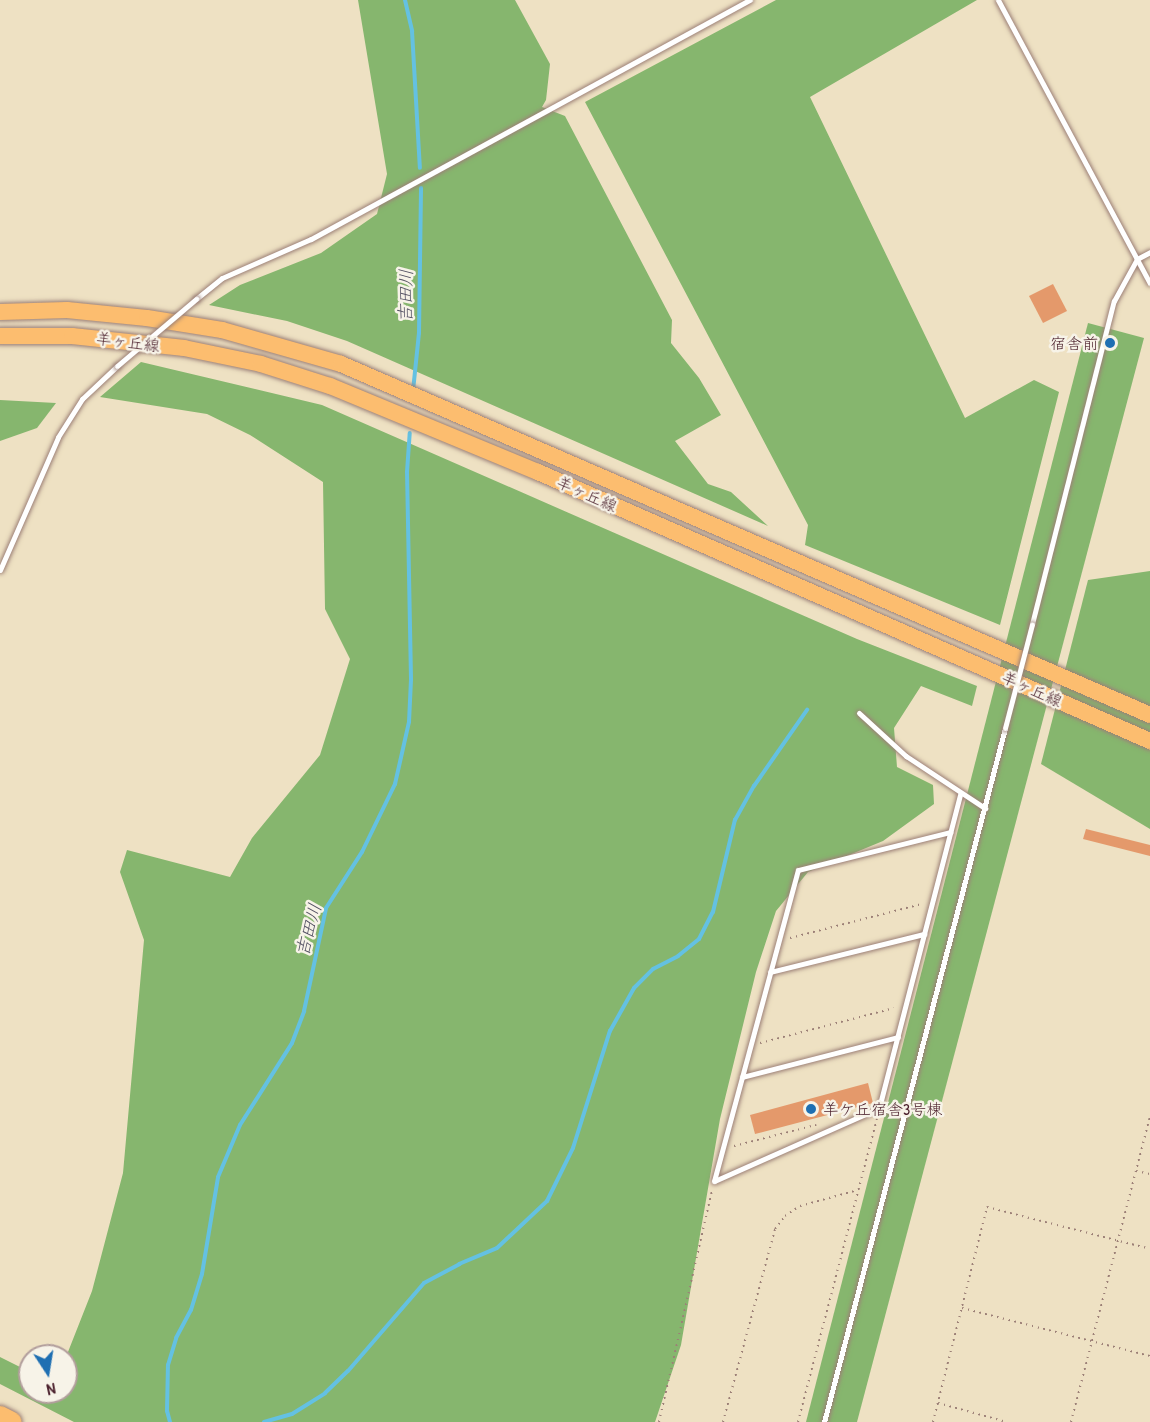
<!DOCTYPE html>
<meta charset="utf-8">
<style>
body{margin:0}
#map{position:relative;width:1150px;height:1422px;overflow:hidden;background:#eee1c3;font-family:"Patrick Hand","Klee One",sans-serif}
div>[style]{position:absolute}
.forest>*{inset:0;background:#86b66e}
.stream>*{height:4px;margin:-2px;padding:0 2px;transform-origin:2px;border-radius:2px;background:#64c1e2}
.building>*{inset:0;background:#e4996b}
.path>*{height:2px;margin-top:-1px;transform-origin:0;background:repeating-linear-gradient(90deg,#9c8077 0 1.5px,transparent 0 6px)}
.roads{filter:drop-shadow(0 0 2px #9c8077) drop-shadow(0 0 2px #9c8077)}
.lane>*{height:5px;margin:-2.5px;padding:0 2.5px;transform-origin:2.5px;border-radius:2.5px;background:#fff}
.primary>*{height:16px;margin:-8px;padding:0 8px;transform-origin:8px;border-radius:8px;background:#fcbd6f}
.highway>*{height:20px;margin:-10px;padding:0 10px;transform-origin:10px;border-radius:10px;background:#fcbd6f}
.bridges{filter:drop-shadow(0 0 2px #9c8077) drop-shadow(0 0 2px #9c8077)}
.lane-bridge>*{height:5px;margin:-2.5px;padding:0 2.5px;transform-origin:2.5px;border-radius:2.5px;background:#fff}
.dots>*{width:16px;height:16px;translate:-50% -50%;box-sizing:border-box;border:3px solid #f7f3e8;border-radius:50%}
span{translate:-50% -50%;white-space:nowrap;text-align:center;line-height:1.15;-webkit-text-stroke:5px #f7f3e8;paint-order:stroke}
.street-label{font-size:16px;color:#4a1f2b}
.poi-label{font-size:16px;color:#4a1f2b}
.right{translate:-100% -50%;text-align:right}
.left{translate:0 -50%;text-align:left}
.water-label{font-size:18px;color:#525062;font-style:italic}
.north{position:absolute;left:18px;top:1344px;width:60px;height:60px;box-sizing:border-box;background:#f7f3e8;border:2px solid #b29e9c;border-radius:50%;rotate:168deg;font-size:16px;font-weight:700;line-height:24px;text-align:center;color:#4a1f2b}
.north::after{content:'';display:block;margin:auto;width:21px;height:27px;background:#1f6fb2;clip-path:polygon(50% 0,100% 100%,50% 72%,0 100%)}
</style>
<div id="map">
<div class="forest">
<div style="clip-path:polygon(358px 0,515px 0,550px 64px,546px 100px,542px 107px,565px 116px,672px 320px,671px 343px,699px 378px,721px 415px,675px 441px,708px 484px,731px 492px,768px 526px,347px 341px,287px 321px,209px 305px,240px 285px,321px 253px,377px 214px,387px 174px)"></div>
<div style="clip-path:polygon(776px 0,977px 0,810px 97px,965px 418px,1034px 380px,1059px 392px,1000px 625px,805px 545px,808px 525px,585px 102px)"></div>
<div style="clip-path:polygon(1088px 323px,1144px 338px,857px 1422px,806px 1422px)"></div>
<div style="clip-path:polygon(141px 362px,322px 405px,857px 639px,977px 686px,972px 706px,921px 686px,894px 728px,897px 767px,933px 785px,934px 804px,883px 841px,808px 872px,776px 911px,756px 972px,720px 1119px,681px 1345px,655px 1422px,74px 1422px,0 1384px,0 1357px,30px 1372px,30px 1392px,66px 1392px,66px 1357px,92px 1291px,123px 1173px,144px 940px,120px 872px,127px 850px,230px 877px,252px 838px,320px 755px,350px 659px,325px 609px,323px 482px,250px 435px,207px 414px,100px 397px)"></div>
<div style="clip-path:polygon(0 400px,56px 403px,37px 428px,0 441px)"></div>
<div style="clip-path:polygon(1150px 571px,1150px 829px,1041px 764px,1088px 580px)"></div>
</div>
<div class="stream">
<div style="left:405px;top:0;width:32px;rotate:77deg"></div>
<div style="left:412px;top:31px;width:137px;rotate:86.7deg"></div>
<div style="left:413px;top:391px;width:58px;rotate:-84.1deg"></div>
<div style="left:419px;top:333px;width:145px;rotate:-89.2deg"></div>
<div style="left:170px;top:1422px;width:11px;rotate:-105deg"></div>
<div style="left:167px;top:1411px;width:46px;rotate:-88.8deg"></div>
<div style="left:168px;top:1365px;width:28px;rotate:-73deg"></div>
<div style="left:176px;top:1338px;width:32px;rotate:-62deg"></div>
<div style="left:191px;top:1310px;width:38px;rotate:-73deg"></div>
<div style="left:202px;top:1274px;width:98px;rotate:-80.6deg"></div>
<div style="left:218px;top:1177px;width:56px;rotate:-67.1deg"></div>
<div style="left:240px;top:1125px;width:97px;rotate:-57.6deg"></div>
<div style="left:292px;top:1043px;width:34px;rotate:-69deg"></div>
<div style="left:304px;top:1011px;width:105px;rotate:-77.9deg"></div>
<div style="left:326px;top:908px;width:67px;rotate:-57.3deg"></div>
<div style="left:362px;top:852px;width:76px;rotate:-64.1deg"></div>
<div style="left:395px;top:784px;width:64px;rotate:-77.3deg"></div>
<div style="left:409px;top:722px;width:43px;rotate:-87.3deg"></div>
<div style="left:411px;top:679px;width:207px;rotate:-91.1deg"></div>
<div style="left:407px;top:472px;width:39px;rotate:-86deg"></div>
<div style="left:264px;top:1422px;width:29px;rotate:-16deg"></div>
<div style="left:292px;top:1414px;width:39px;rotate:-32deg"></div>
<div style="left:325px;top:1393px;width:32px;rotate:-44deg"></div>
<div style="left:348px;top:1371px;width:116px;rotate:-49.2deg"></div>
<div style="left:424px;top:1283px;width:40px;rotate:-28deg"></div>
<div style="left:459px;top:1264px;width:41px;rotate:-22.8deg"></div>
<div style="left:497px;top:1248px;width:69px;rotate:-43.2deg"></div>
<div style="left:547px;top:1201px;width:59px;rotate:-63.9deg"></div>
<div style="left:573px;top:1148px;width:123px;rotate:-72.5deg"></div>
<div style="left:610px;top:1031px;width:49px;rotate:-60.8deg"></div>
<div style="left:634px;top:988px;width:27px;rotate:-45deg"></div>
<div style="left:653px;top:969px;width:28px;rotate:-27deg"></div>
<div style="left:678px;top:956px;width:27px;rotate:-39deg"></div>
<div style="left:699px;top:939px;width:30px;rotate:-63deg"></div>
<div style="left:713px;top:912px;width:95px;rotate:-76.6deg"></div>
<div style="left:735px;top:820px;width:39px;rotate:-61deg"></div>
<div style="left:754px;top:786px;width:93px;rotate:-55.1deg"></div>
</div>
<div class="building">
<div style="clip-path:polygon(1053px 284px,1067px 311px,1043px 323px,1029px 296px)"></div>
<div style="clip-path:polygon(1086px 829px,1150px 845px,1150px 856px,1083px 839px)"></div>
<div style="clip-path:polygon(868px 1083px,873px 1103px,755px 1134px,750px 1115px)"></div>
</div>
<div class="path">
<div style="left:790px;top:938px;width:135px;rotate:-14.5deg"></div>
<div style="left:760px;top:1043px;width:138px;rotate:-14.6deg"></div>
<div style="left:734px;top:1146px;width:85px;rotate:-14.4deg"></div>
<div style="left:1136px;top:1171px;width:14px;rotate:12deg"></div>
<div style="left:962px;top:1308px;width:194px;rotate:14.3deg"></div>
<div style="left:938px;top:1403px;width:72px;rotate:15.4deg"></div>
<div style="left:659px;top:1422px;width:237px;rotate:-77.1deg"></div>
<div style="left:723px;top:1422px;width:200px;rotate:-74.9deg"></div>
<div style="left:775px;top:1229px;width:16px;rotate:-52deg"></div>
<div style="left:785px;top:1216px;width:18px;rotate:-34deg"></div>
<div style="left:800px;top:1206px;width:60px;rotate:-15.4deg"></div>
<div style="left:798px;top:1422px;width:313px;rotate:-75.4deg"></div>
<div style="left:933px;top:1422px;width:222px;rotate:-75.9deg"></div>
<div style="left:987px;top:1207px;width:168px;rotate:14.4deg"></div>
<div style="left:1071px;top:1422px;width:316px;rotate:-75.5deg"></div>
</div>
<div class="roads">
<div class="lane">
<div style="left:998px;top:0;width:321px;rotate:61.8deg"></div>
<div style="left:196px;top:299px;width:33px;rotate:-39deg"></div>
<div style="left:222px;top:278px;width:97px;rotate:-23.7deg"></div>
<div style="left:311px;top:239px;width:500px;rotate:-28.6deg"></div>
<div style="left:0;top:570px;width:145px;rotate:-66.4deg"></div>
<div style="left:58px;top:437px;width:45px;rotate:-57.7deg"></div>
<div style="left:82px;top:399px;width:48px;rotate:-43.3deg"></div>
<div style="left:1032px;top:624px;width:333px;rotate:-75.8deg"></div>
<div style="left:1114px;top:301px;width:48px;rotate:-61.3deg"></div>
<div style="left:1137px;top:259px;width:15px;rotate:-28deg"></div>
<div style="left:859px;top:713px;width:64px;rotate:42.5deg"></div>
<div style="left:906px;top:756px;width:95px;rotate:33.4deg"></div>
<div style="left:770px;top:972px;width:159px;rotate:-13.9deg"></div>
<div style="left:742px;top:1077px;width:161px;rotate:-14.4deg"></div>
<div style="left:879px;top:1108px;width:324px;rotate:-75.5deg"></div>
<div style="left:905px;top:1115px;width:27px;rotate:-165deg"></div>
<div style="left:879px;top:1108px;width:180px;rotate:156.1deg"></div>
<div style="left:714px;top:1181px;width:322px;rotate:-74.9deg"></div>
<div style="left:798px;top:870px;width:157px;rotate:-14deg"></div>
<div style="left:824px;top:1422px;width:717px;rotate:-75.38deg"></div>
</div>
<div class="primary">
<div style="left:0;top:312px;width:67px;rotate:-1.7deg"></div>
<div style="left:67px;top:310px;width:80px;rotate:5.7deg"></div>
<div style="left:147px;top:318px;width:76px;rotate:9.1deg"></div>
<div style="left:222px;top:330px;width:124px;rotate:15.9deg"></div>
<div style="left:341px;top:364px;width:882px;rotate:23.45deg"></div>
<div style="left:0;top:336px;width:72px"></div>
<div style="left:72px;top:336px;width:113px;rotate:6.1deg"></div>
<div style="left:184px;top:348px;width:79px;rotate:11.7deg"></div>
<div style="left:261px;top:364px;width:72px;rotate:17.7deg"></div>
<div style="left:330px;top:386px;width:225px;rotate:22.5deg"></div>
<div style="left:538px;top:472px;width:669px;rotate:23.73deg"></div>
</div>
<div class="highway">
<div style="left:0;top:1416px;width:13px;rotate:27deg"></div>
</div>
</div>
<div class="bridges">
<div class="lane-bridge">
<div style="left:117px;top:366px;width:104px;rotate:-40.3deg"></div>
<div style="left:1005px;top:728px;width:107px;rotate:-75.4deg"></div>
</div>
</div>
<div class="dots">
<div style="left:1110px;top:343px;background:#1f6fb2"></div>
<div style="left:811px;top:1109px;background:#1f6fb2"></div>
</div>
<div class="street-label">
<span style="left:128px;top:342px;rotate:7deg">羊ヶ丘線</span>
<span style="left:587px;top:494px;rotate:24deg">羊ヶ丘線</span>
<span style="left:1032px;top:689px;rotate:24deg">羊ヶ丘線</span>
</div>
<div class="poi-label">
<span class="right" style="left:1098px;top:343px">宿舎前</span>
<span class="left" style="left:823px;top:1109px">羊ケ丘宿舎3号棟</span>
</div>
<div class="water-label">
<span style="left:406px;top:296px;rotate:-89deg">吉田川</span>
<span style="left:309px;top:930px;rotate:-75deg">吉田川</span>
</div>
<div class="north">N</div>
</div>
